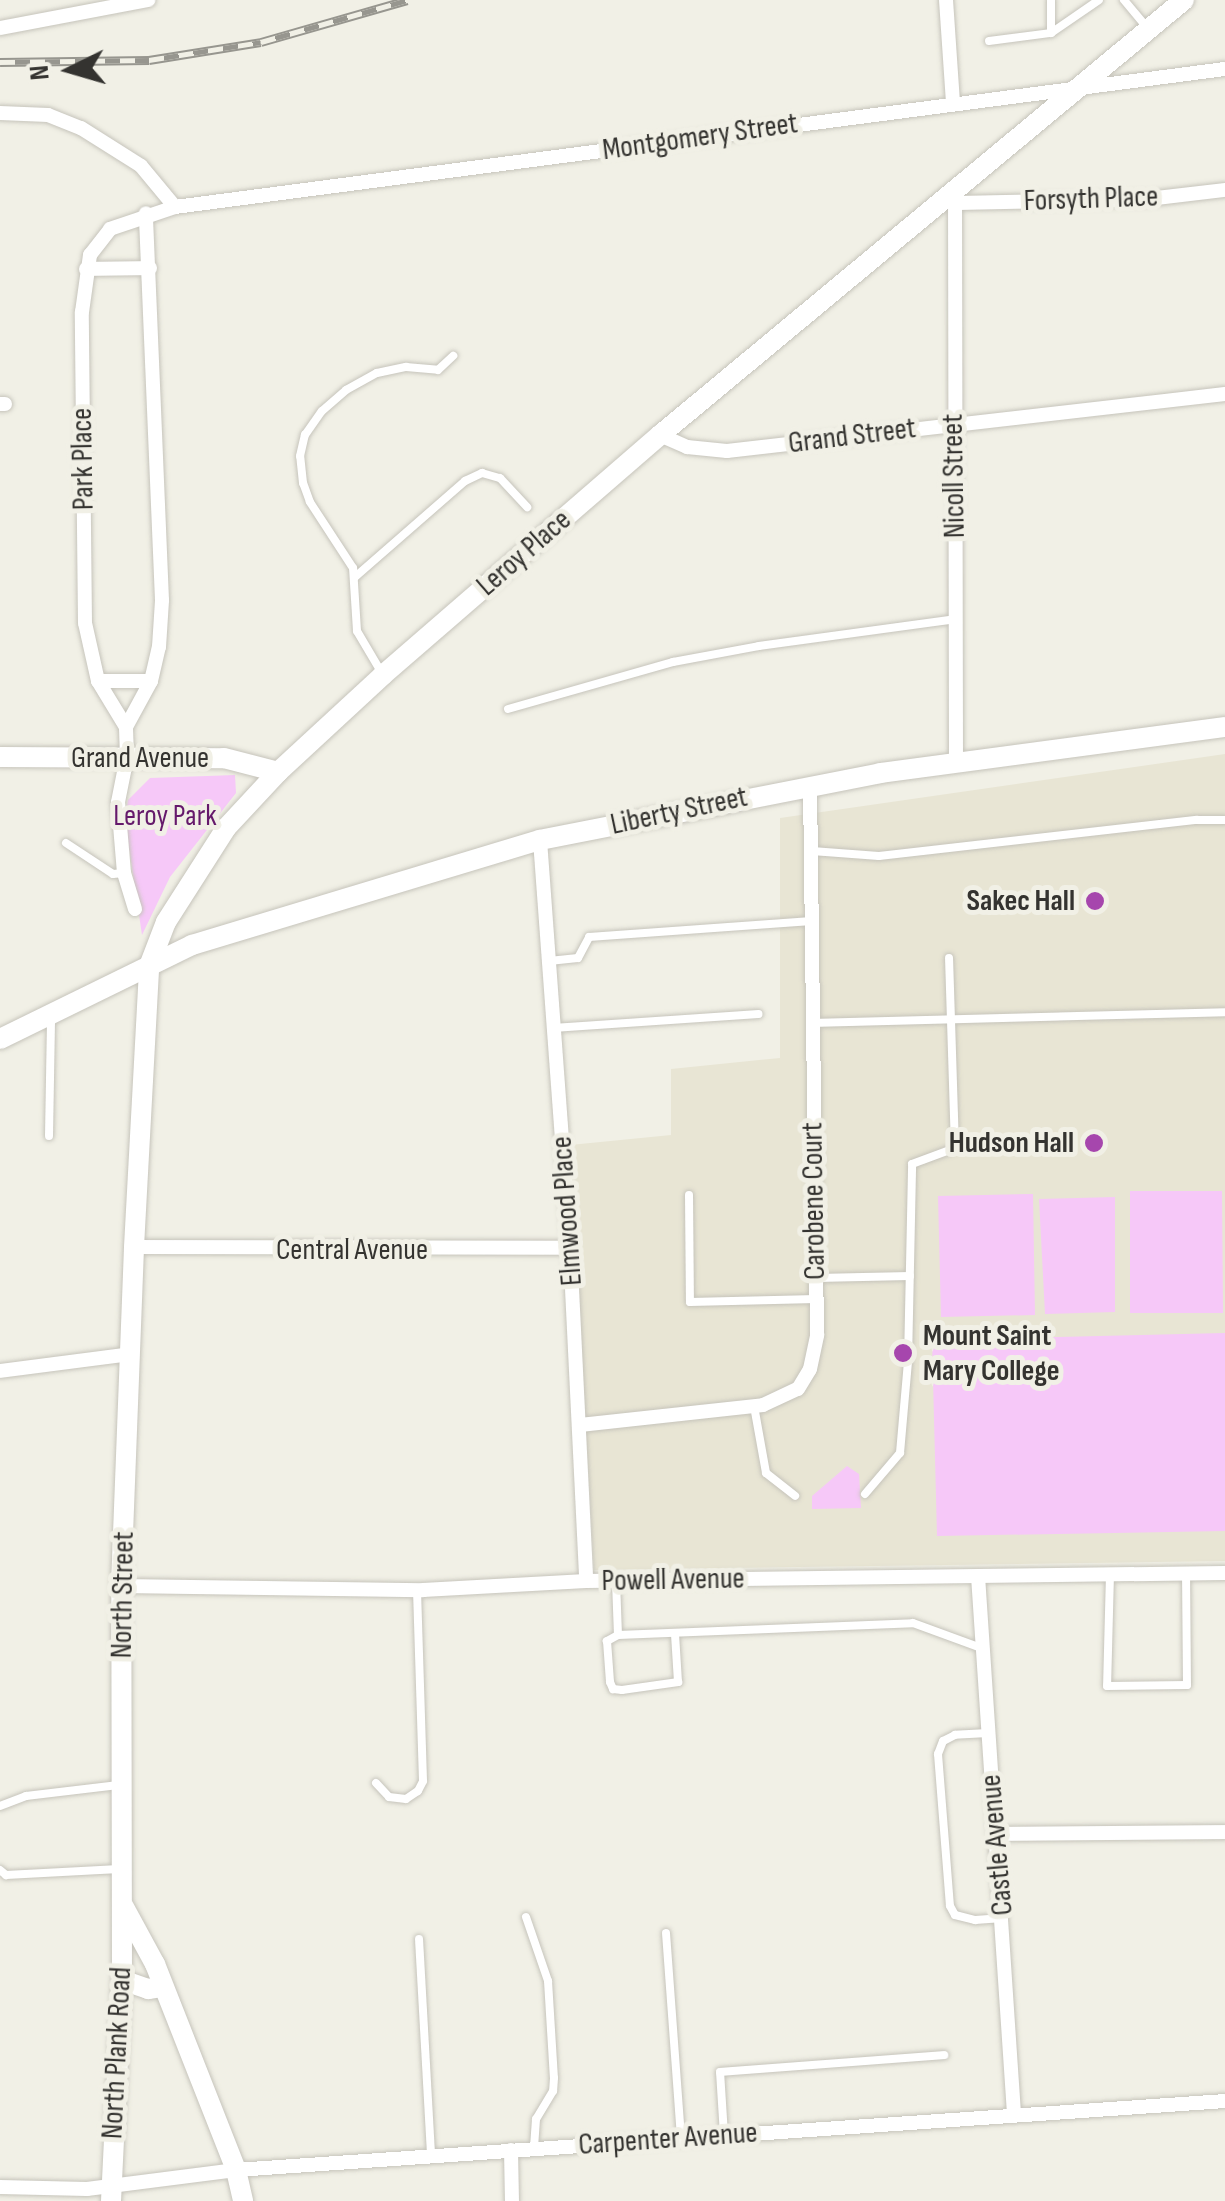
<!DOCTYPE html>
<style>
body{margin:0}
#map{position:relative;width:1225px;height:2201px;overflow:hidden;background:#f1f0e6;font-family:"Sofia Sans Condensed",sans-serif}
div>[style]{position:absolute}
.built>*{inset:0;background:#e8e5d4}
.green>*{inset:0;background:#f6c8f8}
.roads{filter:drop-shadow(0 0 2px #c6c4bb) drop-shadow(0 0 2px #c6c4bb)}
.lane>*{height:8px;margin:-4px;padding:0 4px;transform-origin:4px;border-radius:4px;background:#fff}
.street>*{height:14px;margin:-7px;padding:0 7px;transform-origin:7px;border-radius:7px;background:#fff}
.secondary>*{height:20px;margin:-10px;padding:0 10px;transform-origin:10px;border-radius:10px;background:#fff}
.rail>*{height:9px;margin-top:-4.5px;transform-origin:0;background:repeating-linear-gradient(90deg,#f1f0e6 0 15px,#97968f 0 30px);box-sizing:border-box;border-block:2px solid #97968f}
.dots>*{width:28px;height:28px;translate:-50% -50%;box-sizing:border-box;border:5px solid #f1f0e6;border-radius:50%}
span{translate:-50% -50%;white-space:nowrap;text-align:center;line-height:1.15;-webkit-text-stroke:10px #f1f0e6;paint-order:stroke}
.street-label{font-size:30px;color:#343330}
.park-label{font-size:30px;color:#65196b}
.poi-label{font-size:30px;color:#343330;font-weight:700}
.right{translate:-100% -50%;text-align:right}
.left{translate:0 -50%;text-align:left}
.north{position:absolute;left:20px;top:20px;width:100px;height:100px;-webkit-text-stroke:8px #f1f0e6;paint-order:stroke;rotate:265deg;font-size:28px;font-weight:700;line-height:40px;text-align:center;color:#343330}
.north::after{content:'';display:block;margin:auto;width:35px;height:45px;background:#343330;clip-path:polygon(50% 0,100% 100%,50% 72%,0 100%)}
</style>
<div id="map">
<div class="built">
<div style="clip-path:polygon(1225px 754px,1225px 1561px,594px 1570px,570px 1145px,671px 1135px,671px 1069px,780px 1058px,780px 818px)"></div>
</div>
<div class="green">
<div style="clip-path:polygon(235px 775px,236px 793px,170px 877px,142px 935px,125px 820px,128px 800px,150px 778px)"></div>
<div style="clip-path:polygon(1130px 1191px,1222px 1191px,1223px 1313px,1130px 1313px)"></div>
<div style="clip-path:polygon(1033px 1194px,1035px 1315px,941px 1317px,938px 1196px)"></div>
<div style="clip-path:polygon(1115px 1197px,1115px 1312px,1045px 1314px,1039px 1199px)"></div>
<div style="clip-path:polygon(1225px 1333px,1225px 1531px,937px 1536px,932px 1340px)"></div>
<div style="clip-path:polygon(847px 1466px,859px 1474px,861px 1508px,812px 1509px,812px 1496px)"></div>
</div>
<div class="roads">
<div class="lane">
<div style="left:1051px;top:0;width:33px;rotate:90deg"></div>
<div style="left:1124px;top:0;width:35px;rotate:50deg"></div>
<div style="left:989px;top:41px;width:63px;rotate:-7.4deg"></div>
<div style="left:1051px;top:33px;width:58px;rotate:-34.5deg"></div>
<div style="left:355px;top:577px;width:146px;rotate:-41.1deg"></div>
<div style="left:465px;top:481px;width:19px;rotate:-25deg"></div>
<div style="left:482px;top:473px;width:19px;rotate:16deg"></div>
<div style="left:500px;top:478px;width:40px;rotate:47deg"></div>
<div style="left:383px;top:675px;width:51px;rotate:-120.6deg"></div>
<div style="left:357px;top:631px;width:63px;rotate:-93.6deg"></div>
<div style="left:353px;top:568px;width:79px;rotate:-123.1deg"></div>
<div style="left:310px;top:502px;width:20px;rotate:-110deg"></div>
<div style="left:303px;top:483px;width:27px;rotate:-96deg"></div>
<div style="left:300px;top:456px;width:22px;rotate:-77deg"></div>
<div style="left:305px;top:435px;width:29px;rotate:-55deg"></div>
<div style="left:322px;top:411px;width:32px;rotate:-41deg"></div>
<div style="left:346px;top:390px;width:35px;rotate:-29deg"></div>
<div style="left:377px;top:373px;width:30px;rotate:-12deg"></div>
<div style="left:406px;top:367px;width:32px;rotate:5deg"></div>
<div style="left:438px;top:370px;width:21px;rotate:-43deg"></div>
<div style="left:508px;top:709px;width:172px;rotate:-15.9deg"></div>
<div style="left:673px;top:662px;width:87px;rotate:-10.5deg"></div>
<div style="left:759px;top:646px;width:199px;rotate:-7.8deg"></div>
<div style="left:66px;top:843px;width:56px;rotate:33.4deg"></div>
<div style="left:113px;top:874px;width:11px;rotate:-5deg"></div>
<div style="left:812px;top:851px;width:67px;rotate:4.3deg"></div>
<div style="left:879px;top:856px;width:320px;rotate:-6.5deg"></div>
<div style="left:1197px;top:820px;width:28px"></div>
<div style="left:549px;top:961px;width:29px;rotate:-6deg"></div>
<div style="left:578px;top:958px;width:24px;rotate:-62deg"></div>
<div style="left:589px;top:937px;width:223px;rotate:-4.1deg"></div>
<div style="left:811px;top:1023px;width:414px;rotate:-1.5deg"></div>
<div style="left:553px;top:1028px;width:206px;rotate:-3.9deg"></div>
<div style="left:49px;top:1136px;width:117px;rotate:-89deg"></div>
<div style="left:689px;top:1195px;width:107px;rotate:89.5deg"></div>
<div style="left:690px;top:1302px;width:126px;rotate:-1.4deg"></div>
<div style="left:816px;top:1278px;width:94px;rotate:-1.2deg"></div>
<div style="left:754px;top:1406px;width:68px;rotate:79.8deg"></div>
<div style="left:766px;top:1473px;width:37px;rotate:38deg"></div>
<div style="left:865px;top:1494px;width:54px;rotate:-49.5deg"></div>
<div style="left:900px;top:1453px;width:92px;rotate:-85deg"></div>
<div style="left:908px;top:1361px;width:197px;rotate:-88.8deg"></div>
<div style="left:912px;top:1164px;width:46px;rotate:-20.4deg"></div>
<div style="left:955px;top:1148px;width:190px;rotate:-91.8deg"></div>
<div style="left:1110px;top:1574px;width:112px;rotate:91.5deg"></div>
<div style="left:1107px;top:1686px;width:80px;rotate:-0.7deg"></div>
<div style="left:1187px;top:1685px;width:112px;rotate:-90.5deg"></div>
<div style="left:616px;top:1581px;width:54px;rotate:87.9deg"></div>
<div style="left:618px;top:1635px;width:295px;rotate:-2.3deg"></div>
<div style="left:913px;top:1623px;width:72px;rotate:20.2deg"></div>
<div style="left:618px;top:1635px;width:13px;rotate:151deg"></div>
<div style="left:607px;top:1641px;width:41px;rotate:85.8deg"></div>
<div style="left:610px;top:1682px;width:8px;rotate:67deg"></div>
<div style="left:613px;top:1689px;width:9px;rotate:6deg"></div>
<div style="left:622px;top:1690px;width:57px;rotate:-8.1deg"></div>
<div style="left:678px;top:1682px;width:48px;rotate:-93.6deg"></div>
<div style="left:988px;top:1733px;width:33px;rotate:177deg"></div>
<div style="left:955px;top:1735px;width:13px;rotate:153deg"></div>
<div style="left:943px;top:1741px;width:14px;rotate:111deg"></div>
<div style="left:938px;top:1754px;width:152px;rotate:85.5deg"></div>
<div style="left:950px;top:1906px;width:10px;rotate:61deg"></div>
<div style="left:955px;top:1915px;width:21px;rotate:14deg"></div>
<div style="left:975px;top:1920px;width:28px;rotate:-4deg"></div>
<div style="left:376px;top:1783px;width:19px;rotate:47deg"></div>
<div style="left:389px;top:1797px;width:17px;rotate:7deg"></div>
<div style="left:406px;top:1799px;width:14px;rotate:-34deg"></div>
<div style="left:418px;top:1791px;width:11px;rotate:-63deg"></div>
<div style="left:423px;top:1781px;width:191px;rotate:-91.8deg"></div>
<div style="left:0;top:1806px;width:28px;rotate:-21deg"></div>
<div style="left:26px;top:1796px;width:93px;rotate:-6.8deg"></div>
<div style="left:0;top:1870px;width:8px;rotate:40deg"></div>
<div style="left:6px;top:1875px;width:113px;rotate:-3deg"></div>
<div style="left:526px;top:1917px;width:68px;rotate:71deg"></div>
<div style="left:548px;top:1981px;width:97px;rotate:86.5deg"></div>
<div style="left:554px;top:2078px;width:13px;rotate:94deg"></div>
<div style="left:553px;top:2091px;width:33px;rotate:121deg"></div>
<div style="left:536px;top:2119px;width:29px;rotate:94deg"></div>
<div style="left:666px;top:1933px;width:206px;rotate:85.8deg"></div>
<div style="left:419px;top:1939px;width:217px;rotate:86.8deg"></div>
<div style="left:724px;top:2135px;width:63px;rotate:-93.6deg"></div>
<div style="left:720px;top:2072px;width:225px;rotate:-4.3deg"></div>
</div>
<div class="street">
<div style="left:946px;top:0;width:103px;rotate:86.1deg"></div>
<div style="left:0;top:28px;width:151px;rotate:-10.7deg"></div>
<div style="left:0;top:113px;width:48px;rotate:2.4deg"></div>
<div style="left:48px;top:115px;width:35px;rotate:22deg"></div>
<div style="left:81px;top:128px;width:71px;rotate:32.3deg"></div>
<div style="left:141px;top:166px;width:53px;rotate:50.3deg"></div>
<div style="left:955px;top:190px;width:573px;rotate:89.9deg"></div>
<div style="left:957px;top:203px;width:191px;rotate:-1.2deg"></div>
<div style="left:1148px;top:199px;width:78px;rotate:-6.7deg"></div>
<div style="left:86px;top:269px;width:64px;rotate:-0.9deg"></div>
<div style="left:0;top:404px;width:5px"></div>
<div style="left:660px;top:435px;width:30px;rotate:24deg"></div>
<div style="left:687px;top:447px;width:40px;rotate:5.7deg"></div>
<div style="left:727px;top:451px;width:501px;rotate:-6.53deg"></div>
<div style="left:98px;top:681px;width:53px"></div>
<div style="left:126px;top:727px;width:54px;rotate:-121.3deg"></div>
<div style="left:98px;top:681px;width:59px;rotate:-102.6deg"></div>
<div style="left:85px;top:623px;width:311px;rotate:-90.6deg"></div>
<div style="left:82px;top:312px;width:58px;rotate:-82deg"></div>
<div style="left:90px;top:255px;width:33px;rotate:-52deg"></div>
<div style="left:110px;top:229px;width:69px;rotate:-18.7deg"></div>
<div style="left:175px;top:207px;width:1059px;rotate:-7.49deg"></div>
<div style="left:540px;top:840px;width:409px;rotate:85.8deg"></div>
<div style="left:570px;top:1248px;width:333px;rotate:87.2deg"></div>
<div style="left:135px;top:909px;width:38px;rotate:-107deg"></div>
<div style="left:124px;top:873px;width:71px;rotate:-94.8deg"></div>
<div style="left:118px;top:802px;width:46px;rotate:-78.7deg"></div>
<div style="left:127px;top:757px;width:30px;rotate:-92deg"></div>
<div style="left:126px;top:727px;width:52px;rotate:-61.5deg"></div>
<div style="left:151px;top:681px;width:35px;rotate:-77deg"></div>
<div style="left:159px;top:647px;width:47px;rotate:-86.3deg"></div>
<div style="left:162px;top:600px;width:387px;rotate:-92.4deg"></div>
<div style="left:134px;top:1247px;width:436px;rotate:0.1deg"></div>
<div style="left:0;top:1371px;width:132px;rotate:-7.4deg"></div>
<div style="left:580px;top:1425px;width:184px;rotate:-6.2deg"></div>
<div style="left:763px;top:1405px;width:38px;rotate:-25deg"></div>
<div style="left:798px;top:1389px;width:23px;rotate:-59deg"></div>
<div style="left:810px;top:1369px;width:35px;rotate:-78deg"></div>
<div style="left:817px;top:1335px;width:550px;rotate:-90.73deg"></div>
<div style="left:978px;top:1576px;width:539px;rotate:86.17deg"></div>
<div style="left:121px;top:1586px;width:302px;rotate:0.8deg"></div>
<div style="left:423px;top:1590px;width:163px;rotate:-3.2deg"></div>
<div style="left:586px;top:1581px;width:639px;rotate:-0.72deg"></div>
<div style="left:996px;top:1834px;width:229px;rotate:-0.5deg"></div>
<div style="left:511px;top:2150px;width:51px;rotate:88.9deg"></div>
<div style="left:0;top:2187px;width:87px;rotate:1.3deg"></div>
<div style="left:87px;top:2189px;width:150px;rotate:-7.3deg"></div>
<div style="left:236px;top:2170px;width:991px;rotate:-3.99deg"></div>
</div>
<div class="secondary">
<div style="left:0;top:757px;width:224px;rotate:0.3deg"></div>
<div style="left:224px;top:758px;width:56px;rotate:14.5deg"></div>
<div style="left:0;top:1039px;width:214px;rotate:-26.1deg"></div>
<div style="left:192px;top:945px;width:363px;rotate:-16.8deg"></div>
<div style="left:540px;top:840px;width:347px;rotate:-11.1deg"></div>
<div style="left:880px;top:773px;width:348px;rotate:-7.6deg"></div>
<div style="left:124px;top:1907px;width:65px;rotate:61.5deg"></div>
<div style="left:155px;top:1964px;width:221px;rotate:68.5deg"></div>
<div style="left:236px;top:2170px;width:32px;rotate:77deg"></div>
<div style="left:122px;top:1980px;width:28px;rotate:19deg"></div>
<div style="left:148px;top:1989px;width:14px;rotate:-8deg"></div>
<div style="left:111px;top:2201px;width:221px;rotate:-87.2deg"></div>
<div style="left:122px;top:1980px;width:394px;rotate:-90.1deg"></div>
<div style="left:121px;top:1586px;width:339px;rotate:-87.8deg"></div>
<div style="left:134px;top:1247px;width:281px;rotate:-86.9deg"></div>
<div style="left:149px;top:966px;width:47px;rotate:-68.9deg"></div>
<div style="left:166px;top:922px;width:112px;rotate:-57.4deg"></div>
<div style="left:226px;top:828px;width:76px;rotate:-47.1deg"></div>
<div style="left:278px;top:772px;width:143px;rotate:-42.7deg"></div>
<div style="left:383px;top:675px;width:367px;rotate:-40.9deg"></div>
<div style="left:660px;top:435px;width:681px;rotate:-39.7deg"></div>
</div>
</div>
<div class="rail">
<div style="left:0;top:62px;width:149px;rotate:-0.8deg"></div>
<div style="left:149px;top:60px;width:113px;rotate:-9.1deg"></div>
<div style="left:261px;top:42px;width:152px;rotate:-16deg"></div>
</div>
<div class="dots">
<div style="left:1095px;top:901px;background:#a646ad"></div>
<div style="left:1094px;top:1143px;background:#a646ad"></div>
<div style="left:903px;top:1353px;background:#a646ad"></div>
</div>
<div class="street-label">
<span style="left:700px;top:137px;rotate:-8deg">Montgomery Street</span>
<span style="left:1091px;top:199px;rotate:-2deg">Forsyth Place</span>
<span style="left:852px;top:436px;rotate:-7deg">Grand Street</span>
<span style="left:83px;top:459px;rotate:-91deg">Park Place</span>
<span style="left:954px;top:476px;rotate:-91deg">Nicoll Street</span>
<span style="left:524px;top:553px;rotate:-41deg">Leroy Place</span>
<span style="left:140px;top:758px">Grand Avenue</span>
<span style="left:679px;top:811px;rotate:-12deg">Liberty Street</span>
<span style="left:814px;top:1201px;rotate:-91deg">Carobene Court</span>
<span style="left:567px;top:1211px;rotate:-94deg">Elmwood Place</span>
<span style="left:352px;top:1250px">Central Avenue</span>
<span style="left:673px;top:1580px;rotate:-1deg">Powell Avenue</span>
<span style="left:123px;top:1595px;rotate:-89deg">North Street</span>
<span style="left:997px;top:1845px;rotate:-95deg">Castle Avenue</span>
<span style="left:117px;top:2053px;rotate:-87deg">North Plank Road</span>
<span style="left:668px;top:2139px;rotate:-4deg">Carpenter Avenue</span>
</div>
<div class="park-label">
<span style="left:165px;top:816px">Leroy Park</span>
</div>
<div class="poi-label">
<span class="right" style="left:1075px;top:901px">Sakec Hall</span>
<span class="right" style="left:1074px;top:1143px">Hudson Hall</span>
<span class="left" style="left:923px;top:1353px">Mount Saint<br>Mary College</span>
</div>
<div class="north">N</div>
</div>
